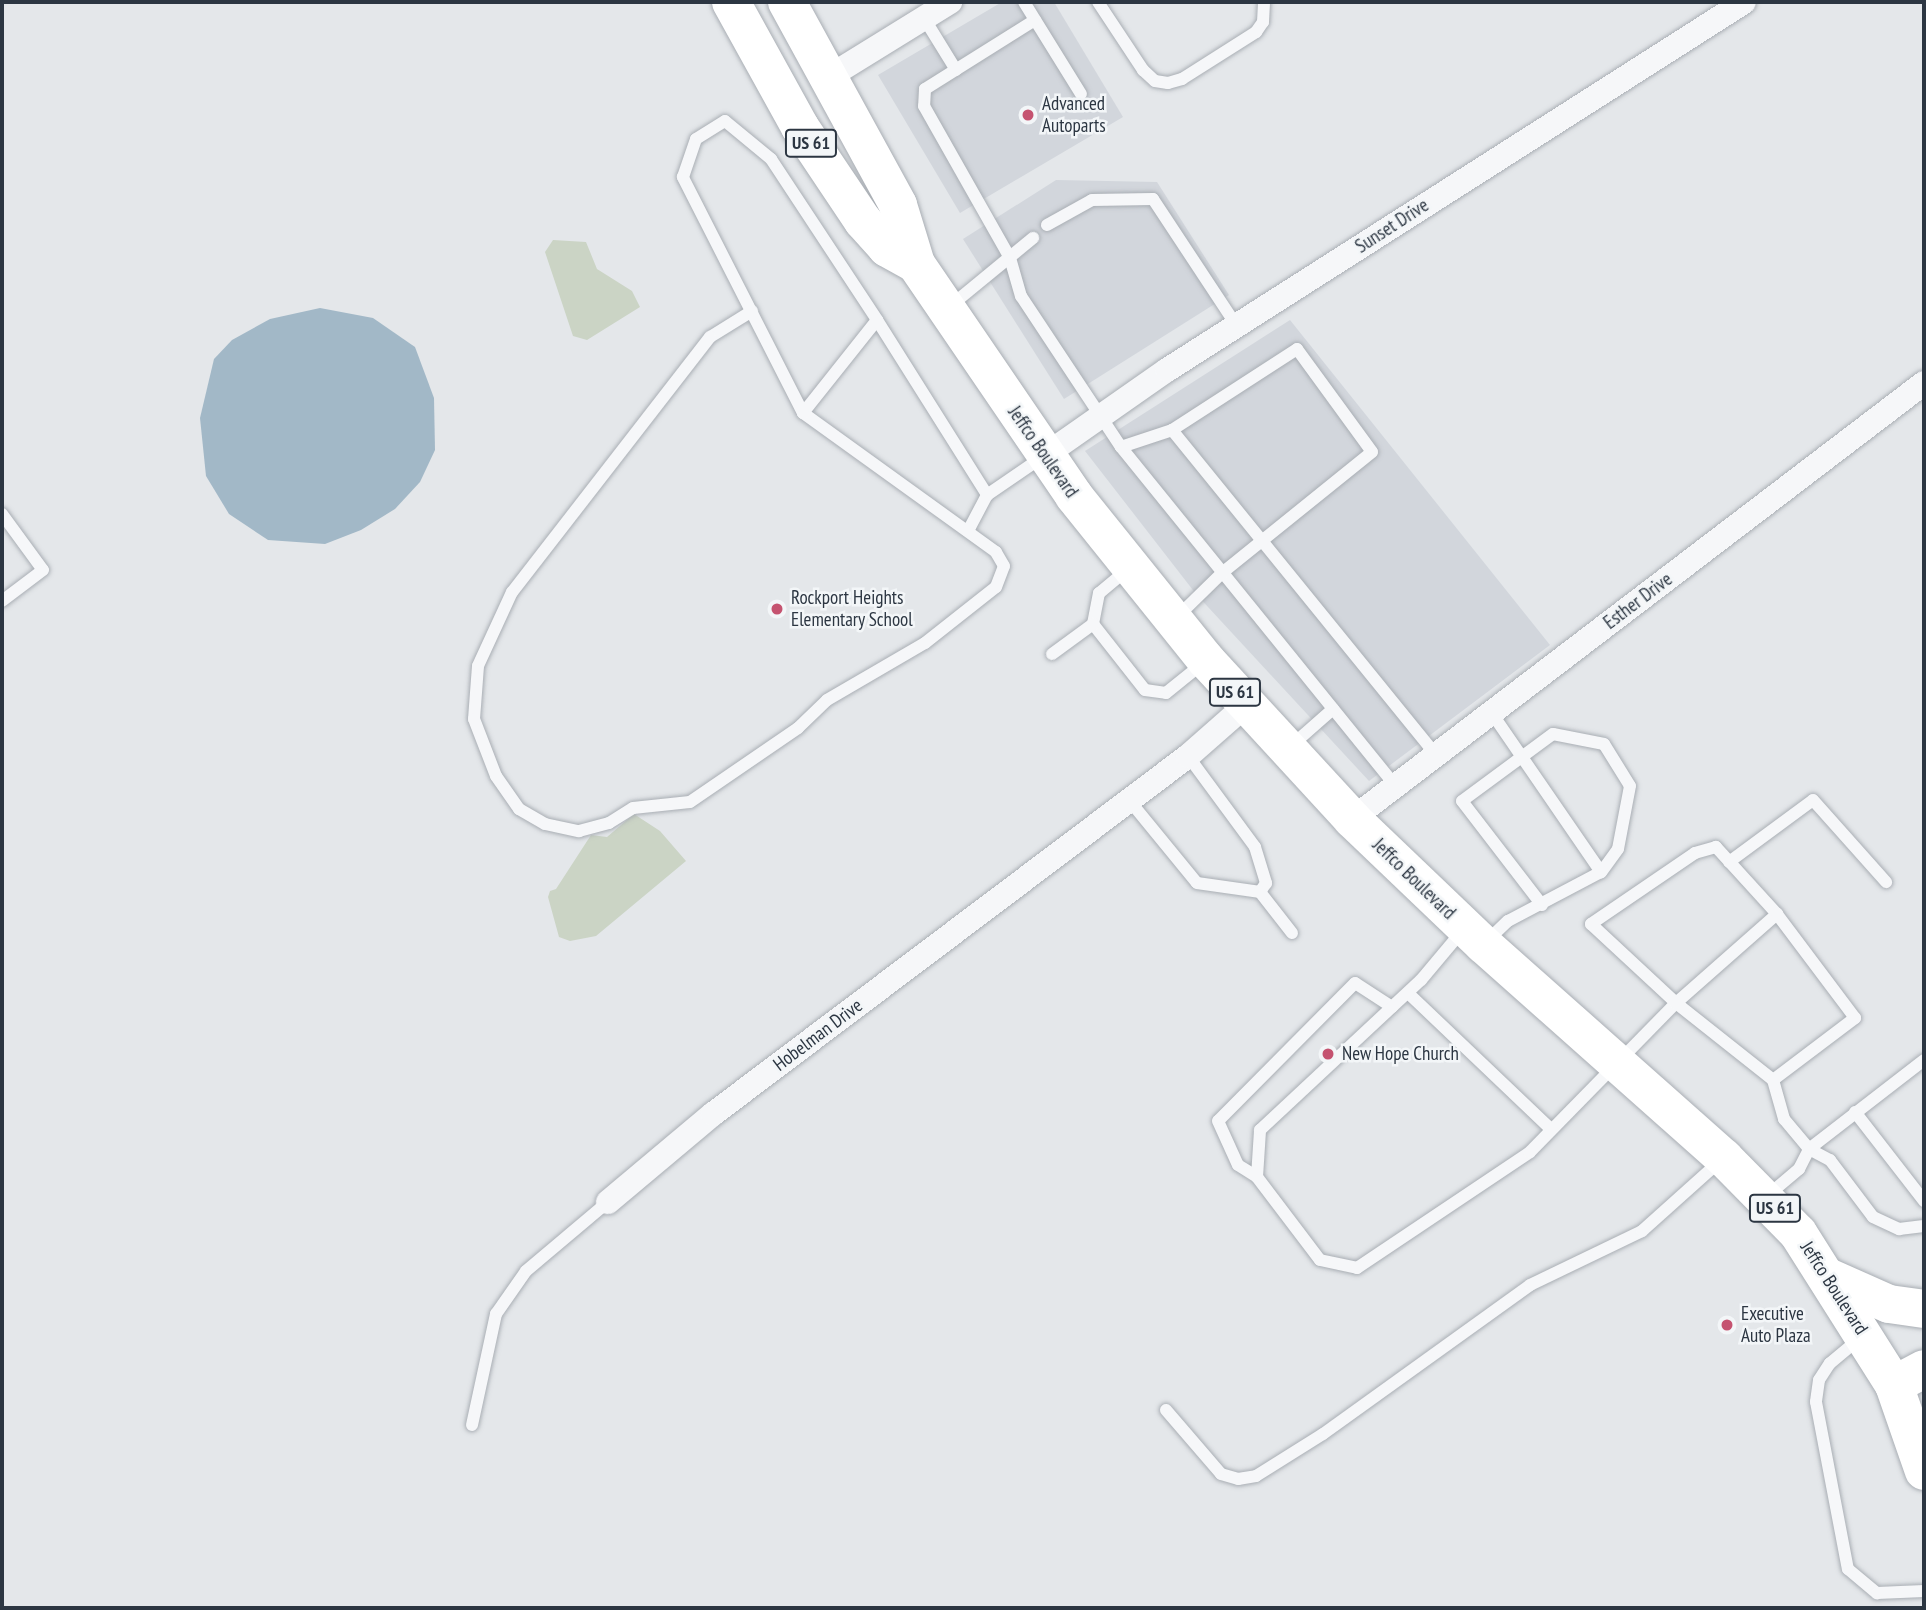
<!DOCTYPE html>
<style>
body{margin:0}
#map{position:relative;width:1926px;height:1610px;overflow:hidden;background:#e4e7ea;font-family:"PT Sans Narrow",sans-serif}
div>[style]{position:absolute}
.built>*{inset:0;background:#d2d6dc}
.green>*{inset:0;background:#cbd4c5}
.water>*{inset:0;background:#a2b8c7}
.roads{filter:drop-shadow(0 0 2px #a9aeb4) drop-shadow(0 0 2px #a9aeb4)}
.lane>*{height:12px;margin:-6px;padding:0 6px;transform-origin:6px;border-radius:6px;background:#f6f7f9}
.street>*{height:24px;margin:-12px;padding:0 12px;transform-origin:12px;border-radius:12px;background:#f6f7f9}
.primary>*{height:38px;margin:-19px;padding:0 19px;transform-origin:19px;border-radius:19px;background:#fff}
.dots>*{width:19px;height:19px;translate:-50% -50%;box-sizing:border-box;border:4px solid #f3f6f8;border-radius:50%}
span{translate:-50% -50%;white-space:nowrap;text-align:center;line-height:1.15;-webkit-text-stroke:5px #f3f6f8;paint-order:stroke}
.shield-label span{padding:2px 5px;background:#f3f6f8;border:2px solid;border-radius:5px;-webkit-text-stroke-width:0}
.shield-label{font-size:18px;color:#2c3642;font-weight:700}
.poi-label{font-size:19px;color:#2c3642}
.left{translate:0 -50%;text-align:left}
.street-label{font-size:19px;color:#2c3642}
.frame{position:absolute;inset:0;border:4px solid #2c3642;pointer-events:none}
</style>
<div id="map">
<div class="built">
<div style="clip-path:polygon(1002px 2px,1054px 2px,1123px 117px,960px 213px,878px 75px)"></div>
<div style="clip-path:polygon(1056px 180px,1157px 182px,1229px 295px,1064px 399px,963px 239px)"></div>
<div style="clip-path:polygon(1290px 320px,1550px 645px,1369px 781px,1196px 594px,1085px 451px)"></div>
</div>
<div class="green">
<div style="clip-path:polygon(553px 240px,586px 242px,597px 269px,632px 291px,640px 307px,587px 340px,573px 336px,545px 252px)"></div>
<div style="clip-path:polygon(634px 814px,660px 831px,686px 861px,596px 936px,570px 941px,559px 937px,548px 897px,550px 891px,556px 889px,591px 835px,607px 837px)"></div>
</div>
<div class="water">
<div style="clip-path:polygon(320px 308px,373px 318px,415px 347px,434px 398px,435px 450px,420px 482px,395px 509px,361px 530px,325px 544px,268px 540px,229px 514px,206px 476px,200px 418px,214px 359px,232px 340px,270px 319px)"></div>
</div>
<div class="roads">
<div class="lane">
<div style="left:1024px;top:2px;width:108px;rotate:58.2deg"></div>
<div style="left:1098px;top:2px;width:82px;rotate:56.5deg"></div>
<div style="left:1143px;top:70px;width:16px;rotate:43deg"></div>
<div style="left:1155px;top:81px;width:13px;rotate:9deg"></div>
<div style="left:1168px;top:83px;width:15px;rotate:-16deg"></div>
<div style="left:1182px;top:79px;width:88px;rotate:-32.4deg"></div>
<div style="left:1256px;top:32px;width:12px;rotate:-55deg"></div>
<div style="left:1263px;top:22px;width:20px;rotate:-87deg"></div>
<div style="left:924px;top:18px;width:61px;rotate:58.4deg"></div>
<div style="left:1035px;top:20px;width:130px;rotate:147.9deg"></div>
<div style="left:925px;top:89px;width:17px;rotate:93deg"></div>
<div style="left:924px;top:106px;width:175px;rotate:60.5deg"></div>
<div style="left:1010px;top:258px;width:40px;rotate:74deg"></div>
<div style="left:1021px;top:296px;width:181px;rotate:56.5deg"></div>
<div style="left:1121px;top:447px;width:435px;rotate:51deg"></div>
<div style="left:1047px;top:225px;width:51px;rotate:-29.1deg"></div>
<div style="left:1092px;top:200px;width:61px;rotate:-0.9deg"></div>
<div style="left:1153px;top:199px;width:151px;rotate:56.6deg"></div>
<div style="left:949px;top:307px;width:109px;rotate:-39.4deg"></div>
<div style="left:752px;top:311px;width:49px;rotate:148.2deg"></div>
<div style="left:710px;top:337px;width:323px;rotate:127.8deg"></div>
<div style="left:512px;top:592px;width:81px;rotate:114.7deg"></div>
<div style="left:478px;top:666px;width:53px;rotate:94.3deg"></div>
<div style="left:474px;top:719px;width:61px;rotate:68.9deg"></div>
<div style="left:496px;top:776px;width:40px;rotate:55.1deg"></div>
<div style="left:519px;top:809px;width:30px;rotate:30deg"></div>
<div style="left:545px;top:824px;width:35px;rotate:12deg"></div>
<div style="left:579px;top:831px;width:31px;rotate:-15deg"></div>
<div style="left:609px;top:823px;width:28px;rotate:-32deg"></div>
<div style="left:633px;top:808px;width:57px;rotate:-6deg"></div>
<div style="left:690px;top:802px;width:131px;rotate:-34.4deg"></div>
<div style="left:798px;top:728px;width:40px;rotate:-44deg"></div>
<div style="left:827px;top:700px;width:113px;rotate:-30.2deg"></div>
<div style="left:925px;top:643px;width:90px;rotate:-38.3deg"></div>
<div style="left:996px;top:587px;width:22px;rotate:-69deg"></div>
<div style="left:1004px;top:566px;width:16px;rotate:-120deg"></div>
<div style="left:996px;top:552px;width:238px;rotate:-144.2deg"></div>
<div style="left:877px;top:320px;width:119px;rotate:128.5deg"></div>
<div style="left:803px;top:413px;width:265px;rotate:-117deg"></div>
<div style="left:683px;top:177px;width:40px;rotate:-71.1deg"></div>
<div style="left:696px;top:139px;width:34px;rotate:-32deg"></div>
<div style="left:725px;top:121px;width:60px;rotate:39.6deg"></div>
<div style="left:771px;top:159px;width:193px;rotate:56.6deg"></div>
<div style="left:877px;top:320px;width:207px;rotate:57.8deg"></div>
<div style="left:1172px;top:430px;width:419px;rotate:50.9deg"></div>
<div style="left:1121px;top:447px;width:54px;rotate:-18.4deg"></div>
<div style="left:1172px;top:430px;width:149px;rotate:-32.9deg"></div>
<div style="left:1297px;top:349px;width:127px;rotate:53.9deg"></div>
<div style="left:1372px;top:452px;width:193px;rotate:141.1deg"></div>
<div style="left:1222px;top:573px;width:64px;rotate:135.6deg"></div>
<div style="left:2px;top:514px;width:69px;rotate:53.8deg"></div>
<div style="left:43px;top:570px;width:51px;rotate:142.9deg"></div>
<div style="left:968px;top:531px;width:41px;rotate:-62.2deg"></div>
<div style="left:987px;top:495px;width:69px;rotate:-34.4deg"></div>
<div style="left:1128px;top:569px;width:38px;rotate:140deg"></div>
<div style="left:1099px;top:593px;width:32px;rotate:101deg"></div>
<div style="left:1093px;top:624px;width:84px;rotate:51.8deg"></div>
<div style="left:1145px;top:690px;width:21px;rotate:8deg"></div>
<div style="left:1166px;top:693px;width:48px;rotate:-39deg"></div>
<div style="left:1052px;top:654px;width:51px;rotate:-36.2deg"></div>
<div style="left:1291px;top:746px;width:56px;rotate:-41.4deg"></div>
<div style="left:1188px;top:756px;width:113px;rotate:53.6deg"></div>
<div style="left:1255px;top:847px;width:38px;rotate:73deg"></div>
<div style="left:1266px;top:883px;width:11px;rotate:124deg"></div>
<div style="left:1129px;top:800px;width:107px;rotate:50.7deg"></div>
<div style="left:1197px;top:883px;width:64px;rotate:8.1deg"></div>
<div style="left:1260px;top:892px;width:52px;rotate:52deg"></div>
<div style="left:1729px;top:862px;width:104px;rotate:-36.4deg"></div>
<div style="left:1813px;top:800px;width:110px;rotate:48.3deg"></div>
<div style="left:1542px;top:905px;width:131px;rotate:-127.6deg"></div>
<div style="left:1462px;top:801px;width:113px;rotate:-36.4deg"></div>
<div style="left:1553px;top:734px;width:52px;rotate:11.1deg"></div>
<div style="left:1604px;top:744px;width:49px;rotate:58.2deg"></div>
<div style="left:1630px;top:786px;width:64px;rotate:100.8deg"></div>
<div style="left:1618px;top:849px;width:29px;rotate:126deg"></div>
<div style="left:1487px;top:941px;width:29px;rotate:-44deg"></div>
<div style="left:1508px;top:921px;width:105px;rotate:-27.8deg"></div>
<div style="left:1601px;top:872px;width:194px;rotate:-124.5deg"></div>
<div style="left:1408px;top:993px;width:197px;rotate:43.6deg"></div>
<div style="left:1392px;top:1007px;width:44px;rotate:-147deg"></div>
<div style="left:1355px;top:983px;width:194px;rotate:134.8deg"></div>
<div style="left:1218px;top:1121px;width:48px;rotate:65.6deg"></div>
<div style="left:1238px;top:1165px;width:22px;rotate:32deg"></div>
<div style="left:1257px;top:1177px;width:104px;rotate:52.8deg"></div>
<div style="left:1320px;top:1260px;width:38px;rotate:12deg"></div>
<div style="left:1357px;top:1268px;width:208px;rotate:-33.8deg"></div>
<div style="left:1530px;top:1152px;width:209px;rotate:-45.6deg"></div>
<div style="left:1676px;top:1003px;width:135px;rotate:-41.4deg"></div>
<div style="left:1777px;top:914px;width:91px;rotate:-132.3deg"></div>
<div style="left:1716px;top:847px;width:22px;rotate:164deg"></div>
<div style="left:1695px;top:853px;width:126px;rotate:145.7deg"></div>
<div style="left:1591px;top:924px;width:116px;rotate:42.9deg"></div>
<div style="left:1676px;top:1003px;width:124px;rotate:38.4deg"></div>
<div style="left:1773px;top:1080px;width:103px;rotate:-37.1deg"></div>
<div style="left:1855px;top:1018px;width:130px;rotate:-126.9deg"></div>
<div style="left:1773px;top:1080px;width:41px;rotate:74.2deg"></div>
<div style="left:1784px;top:1119px;width:39px;rotate:50deg"></div>
<div style="left:1809px;top:1149px;width:24px;rotate:28deg"></div>
<div style="left:1830px;top:1160px;width:71px;rotate:53deg"></div>
<div style="left:1873px;top:1217px;width:29px;rotate:25deg"></div>
<div style="left:1899px;top:1229px;width:25px;rotate:-7deg"></div>
<div style="left:1855px;top:1112px;width:113px;rotate:52.2deg"></div>
<div style="left:1257px;top:1177px;width:47px;rotate:-86.3deg"></div>
<div style="left:1260px;top:1130px;width:220px;rotate:-43deg"></div>
<div style="left:1421px;top:980px;width:65px;rotate:-50deg"></div>
<div style="left:1767px;top:1196px;width:42px;rotate:-40.2deg"></div>
<div style="left:1799px;top:1169px;width:22px;rotate:-63deg"></div>
<div style="left:1809px;top:1149px;width:145px;rotate:-37.7deg"></div>
<div style="left:1859px;top:1339px;width:38px;rotate:140deg"></div>
<div style="left:1830px;top:1363px;width:20px;rotate:123deg"></div>
<div style="left:1819px;top:1380px;width:22px;rotate:98deg"></div>
<div style="left:1816px;top:1402px;width:170px;rotate:79.2deg"></div>
<div style="left:1848px;top:1569px;width:38px;rotate:40deg"></div>
<div style="left:1877px;top:1593px;width:47px;rotate:-2.4deg"></div>
<div style="left:1166px;top:1410px;width:84px;rotate:49.3deg"></div>
<div style="left:1221px;top:1474px;width:18px;rotate:16deg"></div>
<div style="left:1238px;top:1479px;width:18px;rotate:-9deg"></div>
<div style="left:1256px;top:1476px;width:79px;rotate:-32.1deg"></div>
<div style="left:1323px;top:1434px;width:255px;rotate:-35.7deg"></div>
<div style="left:1530px;top:1285px;width:124px;rotate:-25.7deg"></div>
<div style="left:1642px;top:1231px;width:106px;rotate:-41.9deg"></div>
<div style="left:472px;top:1425px;width:114px;rotate:-77.8deg"></div>
<div style="left:496px;top:1314px;width:52px;rotate:-55.1deg"></div>
<div style="left:526px;top:1271px;width:107px;rotate:-40.1deg"></div>
</div>
<div class="street">
<div style="left:827px;top:78px;width:145px;rotate:-31.7deg"></div>
<div style="left:1044px;top:456px;width:150px;rotate:-35deg"></div>
<div style="left:1167px;top:370px;width:684px;rotate:-32.53deg"></div>
<div style="left:1352px;top:819px;width:719px;rotate:-37.32deg"></div>
<div style="left:608px;top:1202px;width:137px;rotate:-40deg"></div>
<div style="left:713px;top:1114px;width:595px;rotate:-37deg"></div>
<div style="left:1188px;top:756px;width:77px;rotate:-41.3deg"></div>
</div>
<div class="primary">
<div style="left:731px;top:2px;width:143px;rotate:61.1deg"></div>
<div style="left:800px;top:127px;width:113px;rotate:56.2deg"></div>
<div style="left:863px;top:221px;width:36px;rotate:48deg"></div>
<div style="left:887px;top:248px;width:33px;rotate:29deg"></div>
<div style="left:787px;top:2px;width:231px;rotate:61.3deg"></div>
<div style="left:898px;top:205px;width:62px;rotate:73deg"></div>
<div style="left:916px;top:264px;width:281px;rotate:55.7deg"></div>
<div style="left:1074px;top:496px;width:211px;rotate:51.2deg"></div>
<div style="left:1206px;top:660px;width:216px;rotate:47.4deg"></div>
<div style="left:1352px;top:819px;width:182px;rotate:43.7deg"></div>
<div style="left:1484px;top:945px;width:321px;rotate:41.6deg"></div>
<div style="left:1724px;top:1158px;width:105px;rotate:45.4deg"></div>
<div style="left:1798px;top:1233px;width:180px;rotate:57.7deg"></div>
<div style="left:1894px;top:1385px;width:91px;rotate:70.8deg"></div>
<div style="left:1830px;top:1278px;width:64px;rotate:23.8deg"></div>
<div style="left:1889px;top:1304px;width:35px;rotate:8deg"></div>
<div style="left:1894px;top:1385px;width:34px;rotate:-28deg"></div>
</div>
</div>
<div class="dots">
<div style="left:1028px;top:115px;background:#c55370"></div>
<div style="left:777px;top:609px;background:#c55370"></div>
<div style="left:1328px;top:1054px;background:#c55370"></div>
<div style="left:1727px;top:1325px;background:#c55370"></div>
</div>
<div class="shield-label">
<span style="left:811px;top:143px">US 61</span>
<span style="left:1235px;top:692px">US 61</span>
<span style="left:1775px;top:1208px">US 61</span>
</div>
<div class="poi-label">
<span class="left" style="left:1042px;top:115px">Advanced<br>Autoparts</span>
<span class="left" style="left:791px;top:609px">Rockport Heights<br>Elementary School</span>
<span class="left" style="left:1342px;top:1054px">New Hope Church</span>
<span class="left" style="left:1741px;top:1325px">Executive<br>Auto Plaza</span>
</div>
<div class="street-label">
<span style="left:1392px;top:226px;rotate:-33deg">Sunset Drive</span>
<span style="left:1043px;top:452px;rotate:55deg">Jeffco Boulevard</span>
<span style="left:1638px;top:601px;rotate:-37deg">Esther Drive</span>
<span style="left:1414px;top:879px;rotate:44deg">Jeffco Boulevard</span>
<span style="left:818px;top:1035px;rotate:-37deg">Hobelman Drive</span>
<span style="left:1834px;top:1288px;rotate:57deg">Jeffco Boulevard</span>
</div>
<div class="frame"></div>
</div>
